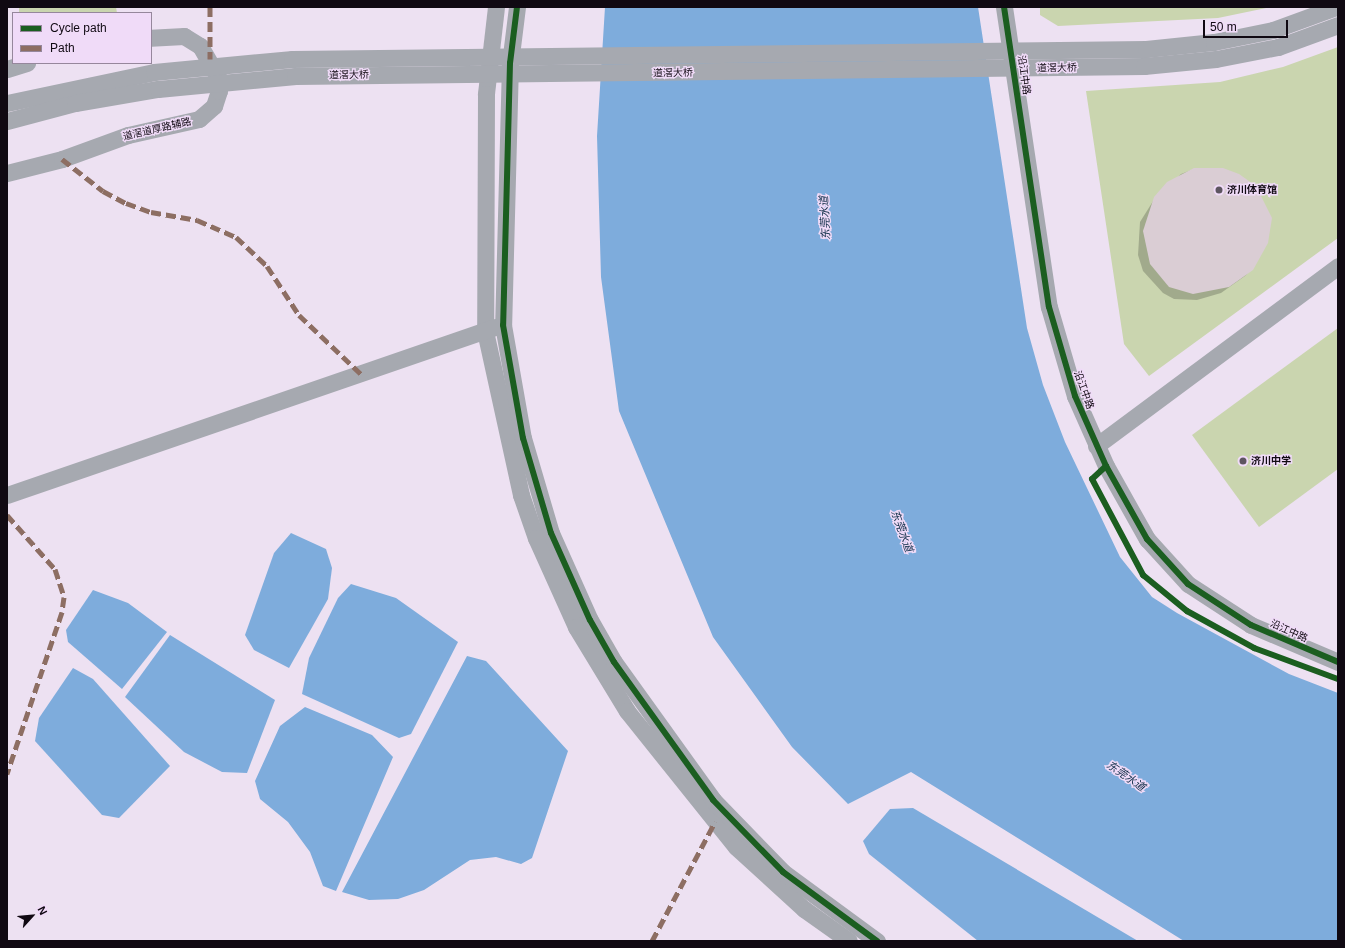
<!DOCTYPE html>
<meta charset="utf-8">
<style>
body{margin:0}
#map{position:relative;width:1345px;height:948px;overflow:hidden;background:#ede1f2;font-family:Arial,"Noto Sans SC",sans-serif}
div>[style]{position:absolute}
.green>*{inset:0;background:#cad5af}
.water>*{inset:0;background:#7eacdc}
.shadow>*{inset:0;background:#0003}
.building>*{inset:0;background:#dacdd4}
.secondary>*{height:17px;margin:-8.5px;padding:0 8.5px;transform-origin:8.5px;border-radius:8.5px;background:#a6a9b0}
.secondary-bridge>*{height:17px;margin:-8.5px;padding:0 8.5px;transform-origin:8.5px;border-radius:8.5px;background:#a6a9b0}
.quiet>*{height:5px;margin-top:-2.5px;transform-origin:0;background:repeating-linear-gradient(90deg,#8d6e63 0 10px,transparent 0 15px)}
.cycleway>*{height:6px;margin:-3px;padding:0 3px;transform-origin:3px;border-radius:3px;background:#1b5e20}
.dots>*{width:11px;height:11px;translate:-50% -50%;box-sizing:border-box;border:2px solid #f0dbf8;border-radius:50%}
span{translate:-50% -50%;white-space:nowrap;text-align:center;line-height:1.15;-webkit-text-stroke:3px #f0dbf8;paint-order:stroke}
.street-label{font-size:10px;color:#100912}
.poi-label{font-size:10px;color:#100912;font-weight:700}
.left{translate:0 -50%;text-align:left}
.water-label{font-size:11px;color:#112f49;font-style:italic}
.frame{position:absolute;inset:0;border:8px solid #100912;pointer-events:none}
.legend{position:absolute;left:12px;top:12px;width:140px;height:52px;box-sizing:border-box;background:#f0dbf8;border:1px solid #96879c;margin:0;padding:5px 7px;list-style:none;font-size:12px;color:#100912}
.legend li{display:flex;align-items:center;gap:8px;height:20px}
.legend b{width:20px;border:1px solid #96879c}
.north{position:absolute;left:12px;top:896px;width:40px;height:40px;-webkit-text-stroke:3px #f0dbf8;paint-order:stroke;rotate:63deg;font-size:11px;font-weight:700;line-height:16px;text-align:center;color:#100912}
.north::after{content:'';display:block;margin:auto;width:14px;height:18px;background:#100912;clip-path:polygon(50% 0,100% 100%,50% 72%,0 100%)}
.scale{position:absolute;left:1203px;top:20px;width:85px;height:18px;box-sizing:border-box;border:2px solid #100912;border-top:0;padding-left:5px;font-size:12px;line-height:14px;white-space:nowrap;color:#100912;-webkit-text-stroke:3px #f0dbf8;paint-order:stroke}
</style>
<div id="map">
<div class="green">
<div style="clip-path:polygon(19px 7px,116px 7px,117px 13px,19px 13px)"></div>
<div style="clip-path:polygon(1040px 7px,1271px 7px,1218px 18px,1058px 26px,1040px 15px)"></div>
<div style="clip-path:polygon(1338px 47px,1338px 238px,1149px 376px,1124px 344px,1086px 91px,1220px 82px,1283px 67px)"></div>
<div style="clip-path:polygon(1338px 328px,1338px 469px,1259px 527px,1192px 435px)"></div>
</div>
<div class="water">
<div style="clip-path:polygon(605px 7px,978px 7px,1027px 328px,1043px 385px,1065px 442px,1120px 557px,1152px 597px,1177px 613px,1289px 674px,1338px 693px,1338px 941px,1184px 941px,911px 772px,848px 804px,792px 747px,713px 637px,619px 411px,601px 277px,597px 136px)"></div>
<div style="clip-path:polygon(291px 533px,326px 549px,332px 568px,328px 599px,289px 668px,254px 650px,245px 635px,274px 553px)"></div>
<div style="clip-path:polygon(351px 584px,396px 598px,458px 642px,411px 734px,399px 738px,302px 694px,309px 658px,338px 598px)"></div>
<div style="clip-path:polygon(93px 590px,128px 603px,167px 632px,122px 689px,68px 642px,66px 630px)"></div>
<div style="clip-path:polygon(170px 635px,275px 700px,247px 773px,222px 772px,184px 752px,125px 697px)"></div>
<div style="clip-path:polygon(467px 656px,486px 661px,568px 751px,532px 858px,521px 864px,496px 857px,470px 860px,424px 890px,398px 899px,369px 900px,342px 892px)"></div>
<div style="clip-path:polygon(73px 668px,93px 679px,170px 766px,119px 818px,102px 815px,35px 741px,39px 718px)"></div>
<div style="clip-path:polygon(305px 707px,372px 735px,393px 757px,336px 891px,323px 886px,310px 852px,288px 822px,260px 799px,255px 781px,280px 726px)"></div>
<div style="clip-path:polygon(913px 808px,1138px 941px,978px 941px,869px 854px,863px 841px,890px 809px)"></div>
</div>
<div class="shadow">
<div style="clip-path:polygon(1194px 169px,1255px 187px,1270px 218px,1252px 269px,1245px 276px,1221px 293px,1197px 300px,1174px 299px,1163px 293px,1143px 271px,1138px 255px,1140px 222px,1155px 198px,1181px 174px)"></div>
</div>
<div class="building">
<div style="clip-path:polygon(1194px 168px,1223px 168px,1239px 174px,1256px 186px,1272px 218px,1268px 243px,1253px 270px,1229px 287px,1193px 294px,1169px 287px,1150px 264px,1143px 231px,1154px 197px,1167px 182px)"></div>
</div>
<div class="secondary">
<div style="left:496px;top:7px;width:88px;rotate:96.6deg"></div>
<div style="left:486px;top:94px;width:237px;rotate:90.2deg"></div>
<div style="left:485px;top:331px;width:168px;rotate:77.6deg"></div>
<div style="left:521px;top:495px;width:46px;rotate:70.8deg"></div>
<div style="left:536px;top:538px;width:98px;rotate:65.8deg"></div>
<div style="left:576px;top:627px;width:98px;rotate:58.7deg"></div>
<div style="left:627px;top:711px;width:174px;rotate:51.3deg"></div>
<div style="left:736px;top:847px;width:92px;rotate:42.4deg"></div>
<div style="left:804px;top:909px;width:55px;rotate:35.4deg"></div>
<div style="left:517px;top:7px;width:56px;rotate:97.1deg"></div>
<div style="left:510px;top:63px;width:262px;rotate:91.5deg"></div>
<div style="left:503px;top:325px;width:115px;rotate:80deg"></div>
<div style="left:523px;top:438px;width:99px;rotate:73.6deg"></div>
<div style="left:551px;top:533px;width:95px;rotate:65.9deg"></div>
<div style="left:590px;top:620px;width:48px;rotate:60.3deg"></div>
<div style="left:614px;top:662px;width:170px;rotate:54.3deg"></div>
<div style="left:713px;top:800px;width:100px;rotate:45.8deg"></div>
<div style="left:783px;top:872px;width:117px;rotate:36.3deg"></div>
<div style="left:1004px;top:7px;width:303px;rotate:81.5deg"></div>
<div style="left:1049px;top:307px;width:93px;rotate:73.7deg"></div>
<div style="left:1075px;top:396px;width:77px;rotate:66.1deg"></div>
<div style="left:1106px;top:466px;width:84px;rotate:60.7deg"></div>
<div style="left:1147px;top:539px;width:61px;rotate:47.7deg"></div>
<div style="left:1188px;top:584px;width:75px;rotate:33.1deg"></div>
<div style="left:1251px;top:625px;width:95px;rotate:23deg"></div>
<div style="left:7px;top:69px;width:21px;rotate:-17deg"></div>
<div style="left:7px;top:173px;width:57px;rotate:-14.3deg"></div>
<div style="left:62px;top:159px;width:70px;rotate:-20deg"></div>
<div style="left:128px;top:135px;width:73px;rotate:-12.7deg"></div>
<div style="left:199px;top:119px;width:20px;rotate:-41deg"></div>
<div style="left:214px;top:106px;width:16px;rotate:-72deg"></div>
<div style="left:219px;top:91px;width:14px;rotate:-94deg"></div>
<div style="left:218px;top:77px;width:36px;rotate:-120deg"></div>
<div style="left:200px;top:46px;width:19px;rotate:-148deg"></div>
<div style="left:184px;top:36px;width:33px;rotate:177deg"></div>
<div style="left:1096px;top:446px;width:302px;rotate:-36.6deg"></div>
<div style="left:7px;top:495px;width:516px;rotate:-19deg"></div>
</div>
<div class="secondary-bridge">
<div style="left:7px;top:103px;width:150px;rotate:-11.9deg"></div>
<div style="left:154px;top:72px;width:139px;rotate:-5.4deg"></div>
<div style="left:292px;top:59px;width:854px;rotate:-0.67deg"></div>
<div style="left:1146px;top:49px;width:68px;rotate:-5.9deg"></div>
<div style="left:1214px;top:42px;width:60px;rotate:-11.5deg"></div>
<div style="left:1273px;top:30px;width:67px;rotate:-20.1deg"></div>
<div style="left:7px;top:121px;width:70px;rotate:-14.8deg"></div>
<div style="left:75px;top:103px;width:84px;rotate:-9.6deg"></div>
<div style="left:158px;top:89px;width:138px;rotate:-5.4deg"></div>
<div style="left:295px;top:76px;width:849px;rotate:-0.67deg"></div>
<div style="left:1144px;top:66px;width:72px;rotate:-5.6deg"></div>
<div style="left:1216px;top:59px;width:63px;rotate:-11deg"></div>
<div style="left:1278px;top:47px;width:64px;rotate:-20.1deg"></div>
</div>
<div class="quiet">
<div style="left:210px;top:7px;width:52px;rotate:90deg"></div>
<div style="left:62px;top:159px;width:52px;rotate:38deg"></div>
<div style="left:103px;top:191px;width:26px;rotate:28deg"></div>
<div style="left:126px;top:203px;width:27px;rotate:20deg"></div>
<div style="left:151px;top:212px;width:47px;rotate:9.9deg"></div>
<div style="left:197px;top:220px;width:43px;rotate:23.6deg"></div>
<div style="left:236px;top:237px;width:42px;rotate:43.1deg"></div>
<div style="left:267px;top:266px;width:59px;rotate:56.9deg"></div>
<div style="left:299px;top:315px;width:86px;rotate:43.6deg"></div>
<div style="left:7px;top:515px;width:72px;rotate:48.4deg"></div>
<div style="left:55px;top:569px;width:29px;rotate:72deg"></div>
<div style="left:64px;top:597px;width:15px;rotate:98deg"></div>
<div style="left:62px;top:612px;width:171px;rotate:108.8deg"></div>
<div style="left:652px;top:941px;width:135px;rotate:-62.1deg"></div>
</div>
<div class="cycleway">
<div style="left:517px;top:7px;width:56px;rotate:97.1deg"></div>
<div style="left:510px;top:63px;width:262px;rotate:91.5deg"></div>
<div style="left:503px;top:325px;width:115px;rotate:80deg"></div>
<div style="left:523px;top:438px;width:99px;rotate:73.6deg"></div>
<div style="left:551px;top:533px;width:95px;rotate:65.9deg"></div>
<div style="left:590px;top:620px;width:48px;rotate:60.3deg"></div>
<div style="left:614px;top:662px;width:170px;rotate:54.3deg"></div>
<div style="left:713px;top:800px;width:100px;rotate:45.8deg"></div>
<div style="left:783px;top:872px;width:117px;rotate:36.3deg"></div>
<div style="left:1004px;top:7px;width:303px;rotate:81.5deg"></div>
<div style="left:1049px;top:307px;width:93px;rotate:73.7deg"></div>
<div style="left:1075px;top:396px;width:77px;rotate:66.1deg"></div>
<div style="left:1106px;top:466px;width:84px;rotate:60.7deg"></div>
<div style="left:1147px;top:539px;width:61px;rotate:47.7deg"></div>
<div style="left:1188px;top:584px;width:75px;rotate:33.1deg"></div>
<div style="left:1251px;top:625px;width:95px;rotate:23deg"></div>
<div style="left:1106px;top:466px;width:19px;rotate:137deg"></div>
<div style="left:1092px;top:479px;width:109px;rotate:62deg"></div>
<div style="left:1143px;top:575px;width:57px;rotate:39.3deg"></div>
<div style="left:1187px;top:611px;width:77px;rotate:28.9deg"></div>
<div style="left:1254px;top:648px;width:90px;rotate:20.3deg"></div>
</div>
<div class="dots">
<div style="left:1219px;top:190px;background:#5d5560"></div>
<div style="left:1243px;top:461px;background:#5d5560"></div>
</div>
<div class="street-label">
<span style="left:1057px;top:68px;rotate:-1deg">道滘大桥</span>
<span style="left:673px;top:73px;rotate:-1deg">道滘大桥</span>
<span style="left:349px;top:75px;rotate:-1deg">道滘大桥</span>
<span style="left:1024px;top:75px;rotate:82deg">沿江中路</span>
<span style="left:157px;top:129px;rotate:-13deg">道滘道厚路辅路</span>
<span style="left:1084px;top:390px;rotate:70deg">沿江中路</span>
<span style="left:1289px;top:631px;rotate:24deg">沿江中路</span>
</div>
<div class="poi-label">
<span class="left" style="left:1227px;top:190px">济川体育馆</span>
<span class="left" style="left:1251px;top:461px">济川中学</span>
</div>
<div class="water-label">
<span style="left:825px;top:218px;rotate:-93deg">东莞水道</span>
<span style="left:902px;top:531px;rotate:70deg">东莞水道</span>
<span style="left:1126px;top:776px;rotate:35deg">东莞水道</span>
</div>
<div class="frame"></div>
<ul class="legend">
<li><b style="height:5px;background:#1b5e20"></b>Cycle path</li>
<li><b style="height:5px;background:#8d6e63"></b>Path</li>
</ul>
<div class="north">N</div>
<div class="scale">50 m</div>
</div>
